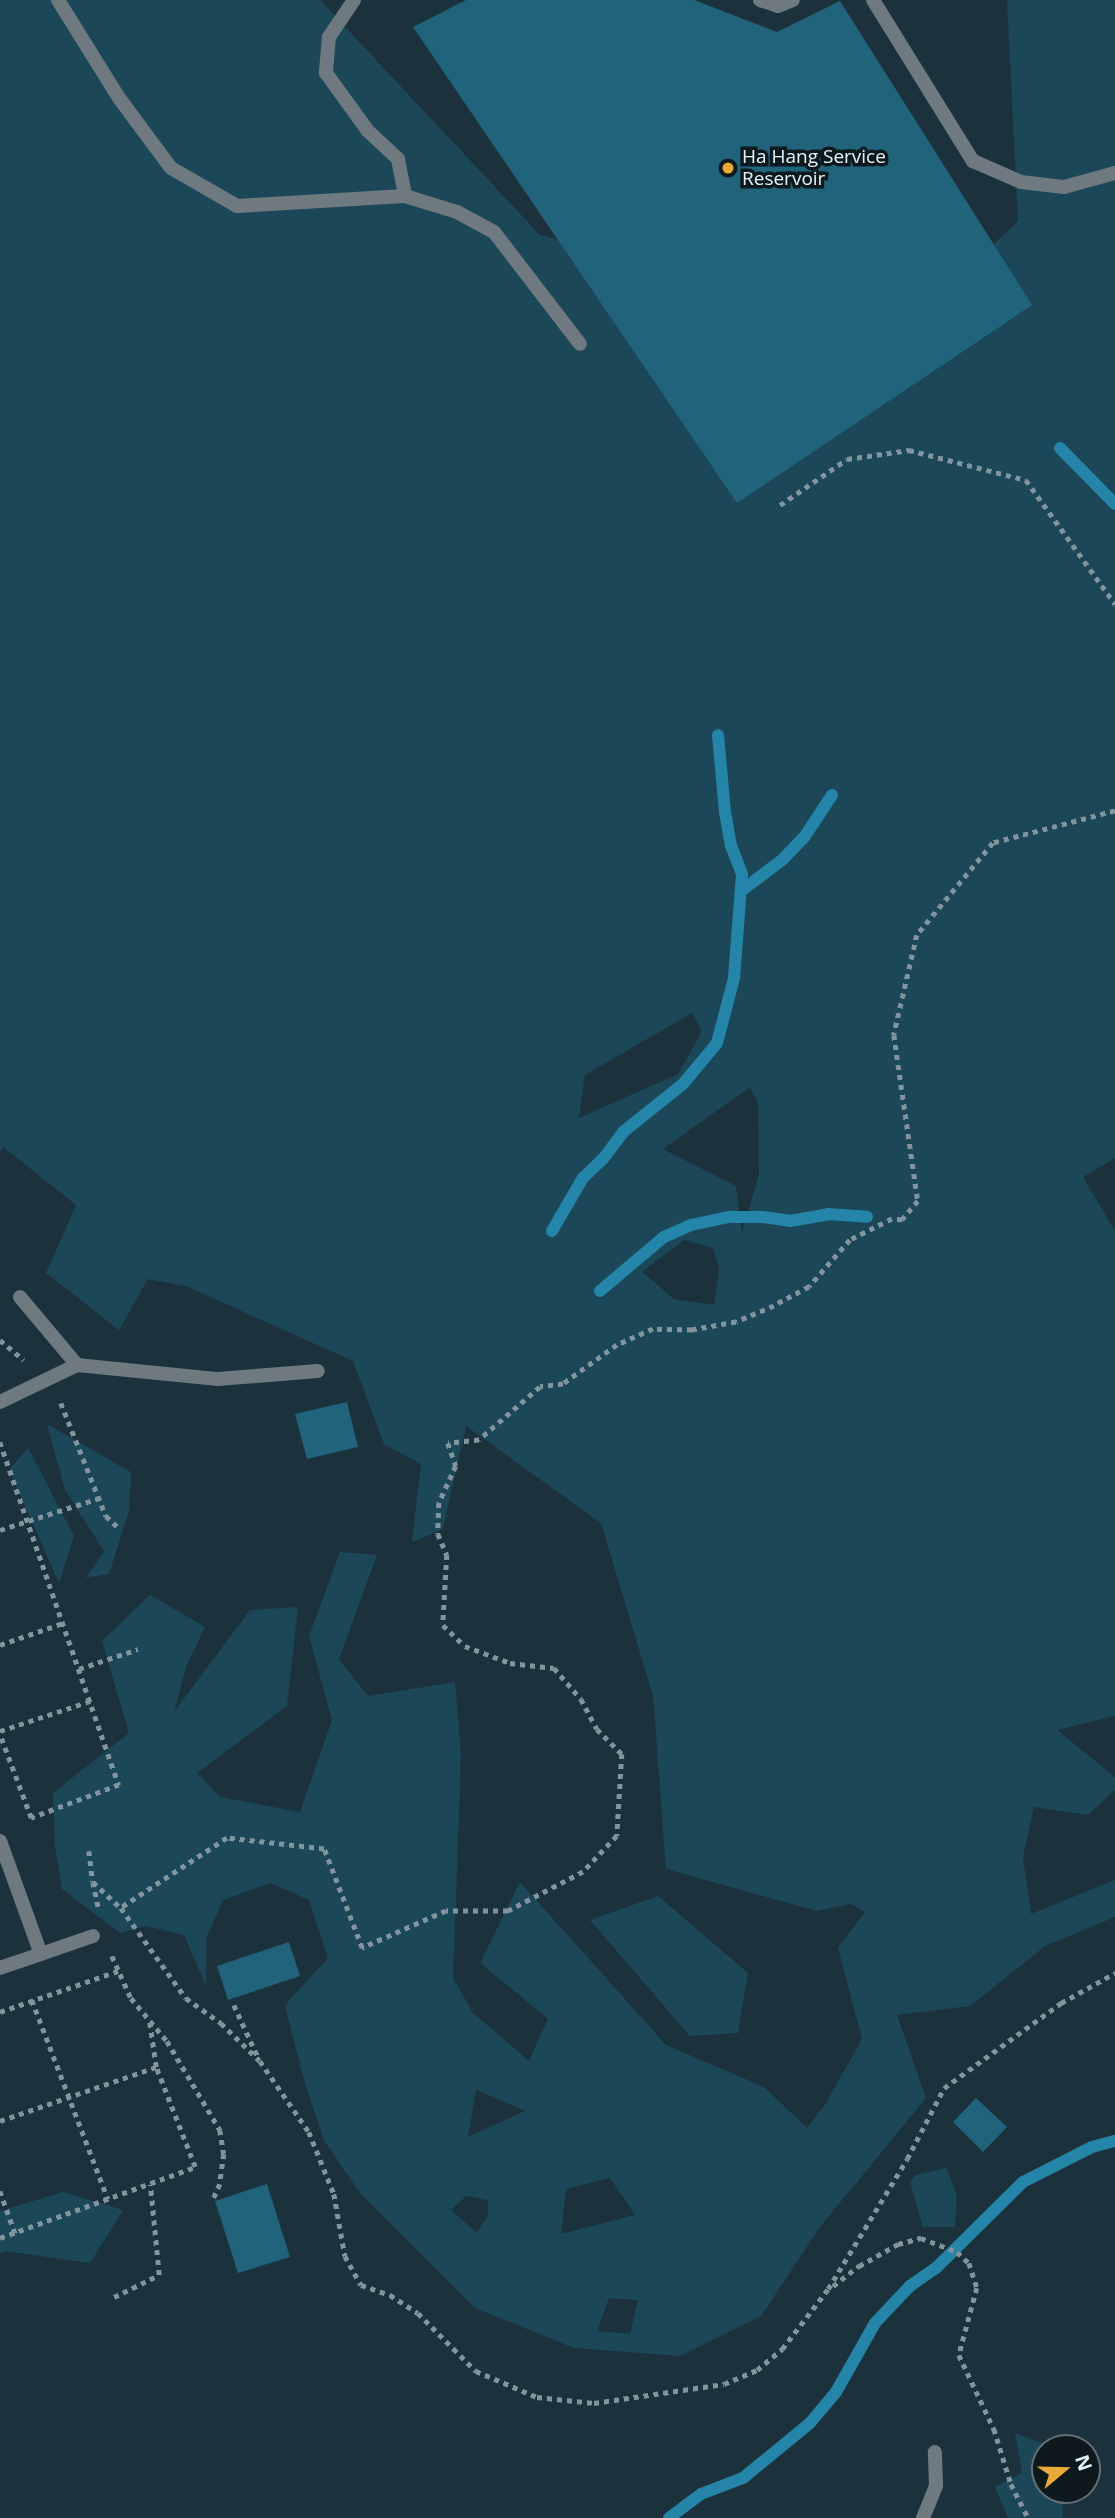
<!DOCTYPE html>
<style>
body{margin:0}
#map{position:relative;width:1115px;height:2518px;overflow:hidden;background:#1b323d;font-family:"Open Sans",sans-serif}
div>[style]{position:absolute}
.green>*{inset:0;background:#1b4759}
.stream>*{height:12px;margin:-6px;padding:0 6px;transform-origin:6px;border-radius:6px;background:#2585a9}
.building>*{inset:0;background:#22637c}
.path>*{height:4.5px;margin-top:-2.25px;transform-origin:0;background:repeating-linear-gradient(90deg,#82949d 0 5px,transparent 0 10px)}
.lane>*{height:14px;margin:-7px;padding:0 7px;transform-origin:7px;border-radius:7px;background:#6e7a7f}
.dots>*{width:19px;height:19px;translate:-50% -50%;box-sizing:border-box;border:4px solid #0e191d;border-radius:50%}
span{translate:-50% -50%;white-space:nowrap;text-align:center;line-height:1.15;-webkit-text-stroke:7px #0e191d;paint-order:stroke}
.poi-label{font-size:19px;color:#e5f3fa}
.left{translate:0 -50%;text-align:left}
.north{position:absolute;left:1031px;top:2434px;width:70px;height:70px;box-sizing:border-box;background:#0e191d;border:2px solid #647075;border-radius:50%;rotate:71deg;font-size:19px;font-weight:700;line-height:28px;text-align:center;color:#e5f3fa}
.north::after{content:'';display:block;margin:auto;width:24px;height:32px;background:#e9aa38;clip-path:polygon(50% 0,100% 100%,50% 72%,0 100%)}
</style>
<div id="map">
<div class="green">
<div style="clip-path:polygon(evenodd,0 0,320px 0,540px 235px,730px 284px,946px 289px,1018px 221px,1007px 0,1115px 0,1115px 1158px,1083px 1177px,1115px 1231px,1115px 1716px,1057px 1730px,1115px 1777px,1115px 1790px,1088px 1815px,1034px 1807px,1023px 1857px,1031px 1914px,1115px 1880px,1115px 1917px,1045px 1946px,970px 2006px,897px 2015px,926px 2098px,820px 2227px,761px 2316px,680px 2356px,574px 2348px,475px 2308px,360px 2193px,324px 2140px,305px 2084px,285px 2005px,328px 1958px,309px 1900px,270px 1883px,223px 1900px,206px 1939px,206px 1986px,184px 1935px,146px 1926px,120px 1933px,62px 1889px,55px 1845px,53px 1793px,129px 1733px,102px 1641px,150px 1595px,205px 1627px,186px 1667px,174px 1712px,250px 1610px,298px 1607px,287px 1706px,197px 1773px,220px 1797px,300px 1812px,332px 1720px,309px 1636px,340px 1552px,377px 1555px,339px 1659px,368px 1696px,455px 1682px,461px 1755px,453px 1978px,473px 2013px,529px 2061px,548px 2019px,480px 1963px,520px 1882px,666px 2045px,764px 2087px,807px 2128px,826px 2103px,862px 2039px,838px 1948px,865px 1912px,851px 1904px,817px 1911px,666px 1869px,653px 1696px,601px 1523px,466px 1426px,443px 1529px,412px 1542px,421px 1464px,384px 1444px,353px 1361px,186px 1286px,148px 1279px,119px 1330px,46px 1273px,76px 1205px,3px 1147px,0 1152px,0 0,692px 1013px,702px 1031px,678px 1074px,579px 1118px,585px 1075px,692px 1013px,0 0,750px 1087px,758px 1103px,759px 1174px,742px 1233px,736px 1186px,663px 1149px,750px 1087px,0 0,684px 1240px,713px 1248px,719px 1268px,714px 1305px,674px 1299px,642px 1272px,684px 1240px,0 0,476px 2090px,477px 2090px,525px 2111px,468px 2137px,476px 2090px,0 0,610px 2178px,635px 2215px,561px 2234px,566px 2189px,610px 2178px,0 0,466px 2196px,488px 2200px,488px 2216px,477px 2233px,451px 2210px,466px 2196px,0 0,609px 2298px,638px 2300px,630px 2334px,597px 2331px,609px 2298px)"></div>
<div style="clip-path:polygon(47px 1424px,131px 1472px,129px 1511px,109px 1574px,86px 1578px,104px 1551px,65px 1490px)"></div>
<div style="clip-path:polygon(28px 1448px,74px 1536px,59px 1583px,9px 1470px)"></div>
<div style="clip-path:polygon(658px 1896px,748px 1973px,738px 2033px,690px 2036px,590px 1920px)"></div>
<div style="clip-path:polygon(946px 2168px,957px 2195px,955px 2227px,923px 2227px,910px 2182px,916px 2175px)"></div>
<div style="clip-path:polygon(63px 2192px,123px 2210px,90px 2263px,5px 2251px,0 2254px,0 2211px)"></div>
<div style="clip-path:polygon(1015px 2433px,1055px 2448px,1045px 2448px,1045px 2490px,1062px 2497px,1063px 2518px,1008px 2518px,995px 2487px,1022px 2473px)"></div>
</div>
<div class="stream">
<div style="left:1060px;top:448px;width:78px;rotate:45.5deg"></div>
<div style="left:741px;top:891px;width:51px;rotate:-37.1deg"></div>
<div style="left:782px;top:860px;width:33px;rotate:-46deg"></div>
<div style="left:805px;top:836px;width:49px;rotate:-56.6deg"></div>
<div style="left:552px;top:1231px;width:61px;rotate:-59.7deg"></div>
<div style="left:583px;top:1178px;width:28px;rotate:-44deg"></div>
<div style="left:603px;top:1159px;width:34px;rotate:-53deg"></div>
<div style="left:623px;top:1132px;width:77px;rotate:-38.7deg"></div>
<div style="left:683px;top:1084px;width:53px;rotate:-50.3deg"></div>
<div style="left:717px;top:1043px;width:67px;rotate:-75.3deg"></div>
<div style="left:734px;top:978px;width:104px;rotate:-85.6deg"></div>
<div style="left:742px;top:874px;width:30px;rotate:-111deg"></div>
<div style="left:731px;top:846px;width:35px;rotate:-100deg"></div>
<div style="left:725px;top:812px;width:77px;rotate:-95.2deg"></div>
<div style="left:600px;top:1291px;width:84px;rotate:-40.2deg"></div>
<div style="left:664px;top:1237px;width:30px;rotate:-24deg"></div>
<div style="left:691px;top:1225px;width:40px;rotate:-12deg"></div>
<div style="left:730px;top:1217px;width:33px"></div>
<div style="left:763px;top:1217px;width:27px;rotate:8deg"></div>
<div style="left:790px;top:1221px;width:39px;rotate:-10deg"></div>
<div style="left:828px;top:1214px;width:39px;rotate:4deg"></div>
<div style="left:669px;top:2518px;width:40px;rotate:-37deg"></div>
<div style="left:701px;top:2494px;width:45px;rotate:-20.9deg"></div>
<div style="left:743px;top:2478px;width:87px;rotate:-39.4deg"></div>
<div style="left:810px;top:2423px;width:40px;rotate:-50deg"></div>
<div style="left:836px;top:2392px;width:79px;rotate:-60.5deg"></div>
<div style="left:875px;top:2323px;width:51px;rotate:-46.6deg"></div>
<div style="left:910px;top:2286px;width:32px;rotate:-35deg"></div>
<div style="left:936px;top:2268px;width:122px;rotate:-44.7deg"></div>
<div style="left:1023px;top:2182px;width:77px;rotate:-26.9deg"></div>
<div style="left:1092px;top:2147px;width:24px;rotate:-15deg"></div>
</div>
<div class="building">
<div style="clip-path:polygon(466px 0,694px 0,777px 32px,840px 1px,1032px 305px,737px 503px,413px 27px)"></div>
<div style="clip-path:polygon(347px 1402px,358px 1447px,307px 1459px,295px 1414px)"></div>
<div style="clip-path:polygon(289px 1942px,300px 1976px,228px 2000px,217px 1966px)"></div>
<div style="clip-path:polygon(976px 2098px,1007px 2127px,983px 2152px,953px 2122px)"></div>
<div style="clip-path:polygon(267px 2184px,290px 2257px,238px 2273px,215px 2201px)"></div>
</div>
<div class="path">
<div style="left:780px;top:505px;width:81px;rotate:-34.5deg"></div>
<div style="left:847px;top:459px;width:63px;rotate:-8.3deg"></div>
<div style="left:909px;top:450px;width:121px;rotate:14.4deg"></div>
<div style="left:1026px;top:480px;width:153px;rotate:54.3deg"></div>
<div style="left:1115px;top:811px;width:126px;rotate:165.3deg"></div>
<div style="left:993px;top:843px;width:119px;rotate:129.6deg"></div>
<div style="left:917px;top:935px;width:103px;rotate:103deg"></div>
<div style="left:894px;top:1035px;width:168px;rotate:81.8deg"></div>
<div style="left:918px;top:1201px;width:25px;rotate:130deg"></div>
<div style="left:902px;top:1220px;width:10px;rotate:-174deg"></div>
<div style="left:892px;top:1219px;width:47px;rotate:153.4deg"></div>
<div style="left:850px;top:1240px;width:62px;rotate:131.1deg"></div>
<div style="left:809px;top:1287px;width:40px;rotate:152deg"></div>
<div style="left:774px;top:1306px;width:41px;rotate:157.2deg"></div>
<div style="left:736px;top:1322px;width:45px;rotate:169.7deg"></div>
<div style="left:692px;top:1330px;width:39px;rotate:-179deg"></div>
<div style="left:653px;top:1329px;width:39px;rotate:156deg"></div>
<div style="left:617px;top:1345px;width:67px;rotate:144.2deg"></div>
<div style="left:563px;top:1384px;width:23px;rotate:173deg"></div>
<div style="left:540px;top:1387px;width:81px;rotate:139deg"></div>
<div style="left:479px;top:1440px;width:31px;rotate:174deg"></div>
<div style="left:448px;top:1443px;width:24px;rotate:71deg"></div>
<div style="left:456px;top:1466px;width:41px;rotate:114.7deg"></div>
<div style="left:439px;top:1503px;width:31px;rotate:92deg"></div>
<div style="left:438px;top:1534px;width:23px;rotate:67deg"></div>
<div style="left:447px;top:1555px;width:70px;rotate:93.3deg"></div>
<div style="left:443px;top:1625px;width:30px;rotate:44deg"></div>
<div style="left:465px;top:1646px;width:48px;rotate:20.7deg"></div>
<div style="left:510px;top:1663px;width:44px;rotate:6.5deg"></div>
<div style="left:554px;top:1668px;width:41px;rotate:48.9deg"></div>
<div style="left:581px;top:1699px;width:34px;rotate:62deg"></div>
<div style="left:597px;top:1729px;width:35px;rotate:45deg"></div>
<div style="left:622px;top:1754px;width:82px;rotate:93.5deg"></div>
<div style="left:617px;top:1836px;width:50px;rotate:133.4deg"></div>
<div style="left:583px;top:1872px;width:85px;rotate:152.5deg"></div>
<div style="left:508px;top:1911px;width:62px;rotate:180deg"></div>
<div style="left:446px;top:1911px;width:92px;rotate:156.2deg"></div>
<div style="left:362px;top:1948px;width:106px;rotate:-111deg"></div>
<div style="left:324px;top:1849px;width:98px;rotate:-173.5deg"></div>
<div style="left:227px;top:1838px;width:127px;rotate:146.6deg"></div>
<div style="left:121px;top:1908px;width:111px;rotate:54.2deg"></div>
<div style="left:186px;top:1998px;width:43px;rotate:35.5deg"></div>
<div style="left:221px;top:2023px;width:54px;rotate:44.3deg"></div>
<div style="left:260px;top:2061px;width:86px;rotate:55.4deg"></div>
<div style="left:309px;top:2132px;width:67px;rotate:68deg"></div>
<div style="left:334px;top:2194px;width:63px;rotate:79.9deg"></div>
<div style="left:345px;top:2256px;width:33px;rotate:61deg"></div>
<div style="left:361px;top:2285px;width:31px;rotate:19deg"></div>
<div style="left:390px;top:2295px;width:33px;rotate:33deg"></div>
<div style="left:418px;top:2313px;width:82px;rotate:45deg"></div>
<div style="left:476px;top:2371px;width:66px;rotate:23.1deg"></div>
<div style="left:537px;top:2397px;width:57px;rotate:6deg"></div>
<div style="left:594px;top:2403px;width:131px;rotate:-8.3deg"></div>
<div style="left:724px;top:2384px;width:36px;rotate:-23deg"></div>
<div style="left:757px;top:2370px;width:33px;rotate:-40deg"></div>
<div style="left:782px;top:2349px;width:76px;rotate:-52.5deg"></div>
<div style="left:828px;top:2289px;width:152px;rotate:-58.7deg"></div>
<div style="left:907px;top:2159px;width:80px;rotate:-62.5deg"></div>
<div style="left:944px;top:2088px;width:145px;rotate:-36deg"></div>
<div style="left:1061px;top:2003px;width:62px;rotate:-29.1deg"></div>
<div style="left:0;top:1340px;width:31px;rotate:40deg"></div>
<div style="left:61px;top:1403px;width:122px;rotate:68.3deg"></div>
<div style="left:106px;top:1516px;width:16px;rotate:43deg"></div>
<div style="left:0;top:1442px;width:363px;rotate:70.9deg"></div>
<div style="left:119px;top:1785px;width:94px;rotate:159.4deg"></div>
<div style="left:31px;top:1818px;width:89px;rotate:-110.5deg"></div>
<div style="left:0;top:1530px;width:104px;rotate:-17.9deg"></div>
<div style="left:0;top:1645px;width:67px;rotate:-19.2deg"></div>
<div style="left:79px;top:1669px;width:62px;rotate:-18.7deg"></div>
<div style="left:0;top:1731px;width:95px;rotate:-18.4deg"></div>
<div style="left:89px;top:1851px;width:31px;rotate:83deg"></div>
<div style="left:93px;top:1882px;width:38px;rotate:43deg"></div>
<div style="left:93px;top:1882px;width:29px;rotate:78deg"></div>
<div style="left:112px;top:1956px;width:46px;rotate:65.7deg"></div>
<div style="left:131px;top:1998px;width:56px;rotate:50.1deg"></div>
<div style="left:167px;top:2041px;width:104px;rotate:59.2deg"></div>
<div style="left:220px;top:2130px;width:24px;rotate:81deg"></div>
<div style="left:224px;top:2154px;width:30px;rotate:98deg"></div>
<div style="left:220px;top:2184px;width:17px;rotate:114deg"></div>
<div style="left:32px;top:2000px;width:213px;rotate:69.1deg"></div>
<div style="left:234px;top:2005px;width:57px;rotate:65.2deg"></div>
<div style="left:0;top:2012px;width:125px;rotate:-19.2deg"></div>
<div style="left:0;top:2121px;width:165px;rotate:-19.1deg"></div>
<div style="left:0;top:2191px;width:45px;rotate:70.3deg"></div>
<div style="left:0;top:2238px;width:208px;rotate:-20deg"></div>
<div style="left:195px;top:2167px;width:107px;rotate:-111.3deg"></div>
<div style="left:156px;top:2067px;width:49px;rotate:-98.3deg"></div>
<div style="left:833px;top:2286px;width:33px;rotate:-38deg"></div>
<div style="left:859px;top:2266px;width:45px;rotate:-29.4deg"></div>
<div style="left:898px;top:2244px;width:24px;rotate:-15deg"></div>
<div style="left:921px;top:2238px;width:39px;rotate:21deg"></div>
<div style="left:957px;top:2252px;width:16px;rotate:43deg"></div>
<div style="left:969px;top:2263px;width:26px;rotate:72deg"></div>
<div style="left:977px;top:2288px;width:69px;rotate:105deg"></div>
<div style="left:959px;top:2355px;width:82px;rotate:64.7deg"></div>
<div style="left:994px;top:2429px;width:58px;rotate:72.8deg"></div>
<div style="left:1011px;top:2484px;width:38px;rotate:63deg"></div>
<div style="left:114px;top:2297px;width:50px;rotate:-26.1deg"></div>
<div style="left:159px;top:2275px;width:91px;rotate:-95.6deg"></div>
</div>
<div class="lane">
<div style="left:58px;top:0;width:115px;rotate:58.1deg"></div>
<div style="left:119px;top:98px;width:87px;rotate:53.4deg"></div>
<div style="left:171px;top:168px;width:76px;rotate:29.9deg"></div>
<div style="left:237px;top:206px;width:168px;rotate:-3.4deg"></div>
<div style="left:405px;top:196px;width:54px;rotate:17.1deg"></div>
<div style="left:457px;top:212px;width:42px;rotate:28.4deg"></div>
<div style="left:494px;top:232px;width:141px;rotate:52.5deg"></div>
<div style="left:354px;top:0;width:45px;rotate:124deg"></div>
<div style="left:329px;top:37px;width:36px;rotate:95deg"></div>
<div style="left:326px;top:73px;width:72px;rotate:54.1deg"></div>
<div style="left:368px;top:131px;width:41px;rotate:43deg"></div>
<div style="left:398px;top:159px;width:38px;rotate:79deg"></div>
<div style="left:760px;top:0;width:19px;rotate:18deg"></div>
<div style="left:778px;top:6px;width:16px;rotate:-22deg"></div>
<div style="left:873px;top:0;width:190px;rotate:58.2deg"></div>
<div style="left:973px;top:161px;width:52px;rotate:23.6deg"></div>
<div style="left:1021px;top:182px;width:43px;rotate:6.6deg"></div>
<div style="left:1064px;top:187px;width:53px;rotate:-15.4deg"></div>
<div style="left:20px;top:1297px;width:89px;rotate:50deg"></div>
<div style="left:0;top:1402px;width:85px;rotate:-25.7deg"></div>
<div style="left:77px;top:1365px;width:142px;rotate:5.7deg"></div>
<div style="left:218px;top:1379px;width:100px;rotate:-4.6deg"></div>
<div style="left:0;top:1841px;width:120px;rotate:70.1deg"></div>
<div style="left:41px;top:1954px;width:55px;rotate:-19.1deg"></div>
<div style="left:0;top:1968px;width:43px;rotate:-18.9deg"></div>
<div style="left:923px;top:2518px;width:35px;rotate:-68deg"></div>
<div style="left:936px;top:2485px;width:33px;rotate:-92deg"></div>
</div>
<div class="dots">
<div style="left:728px;top:168px;background:#e9aa38"></div>
</div>
<div class="poi-label">
<span class="left" style="left:742px;top:168px">Ha Hang Service<br>Reservoir</span>
</div>
<div class="north">N</div>
</div>
